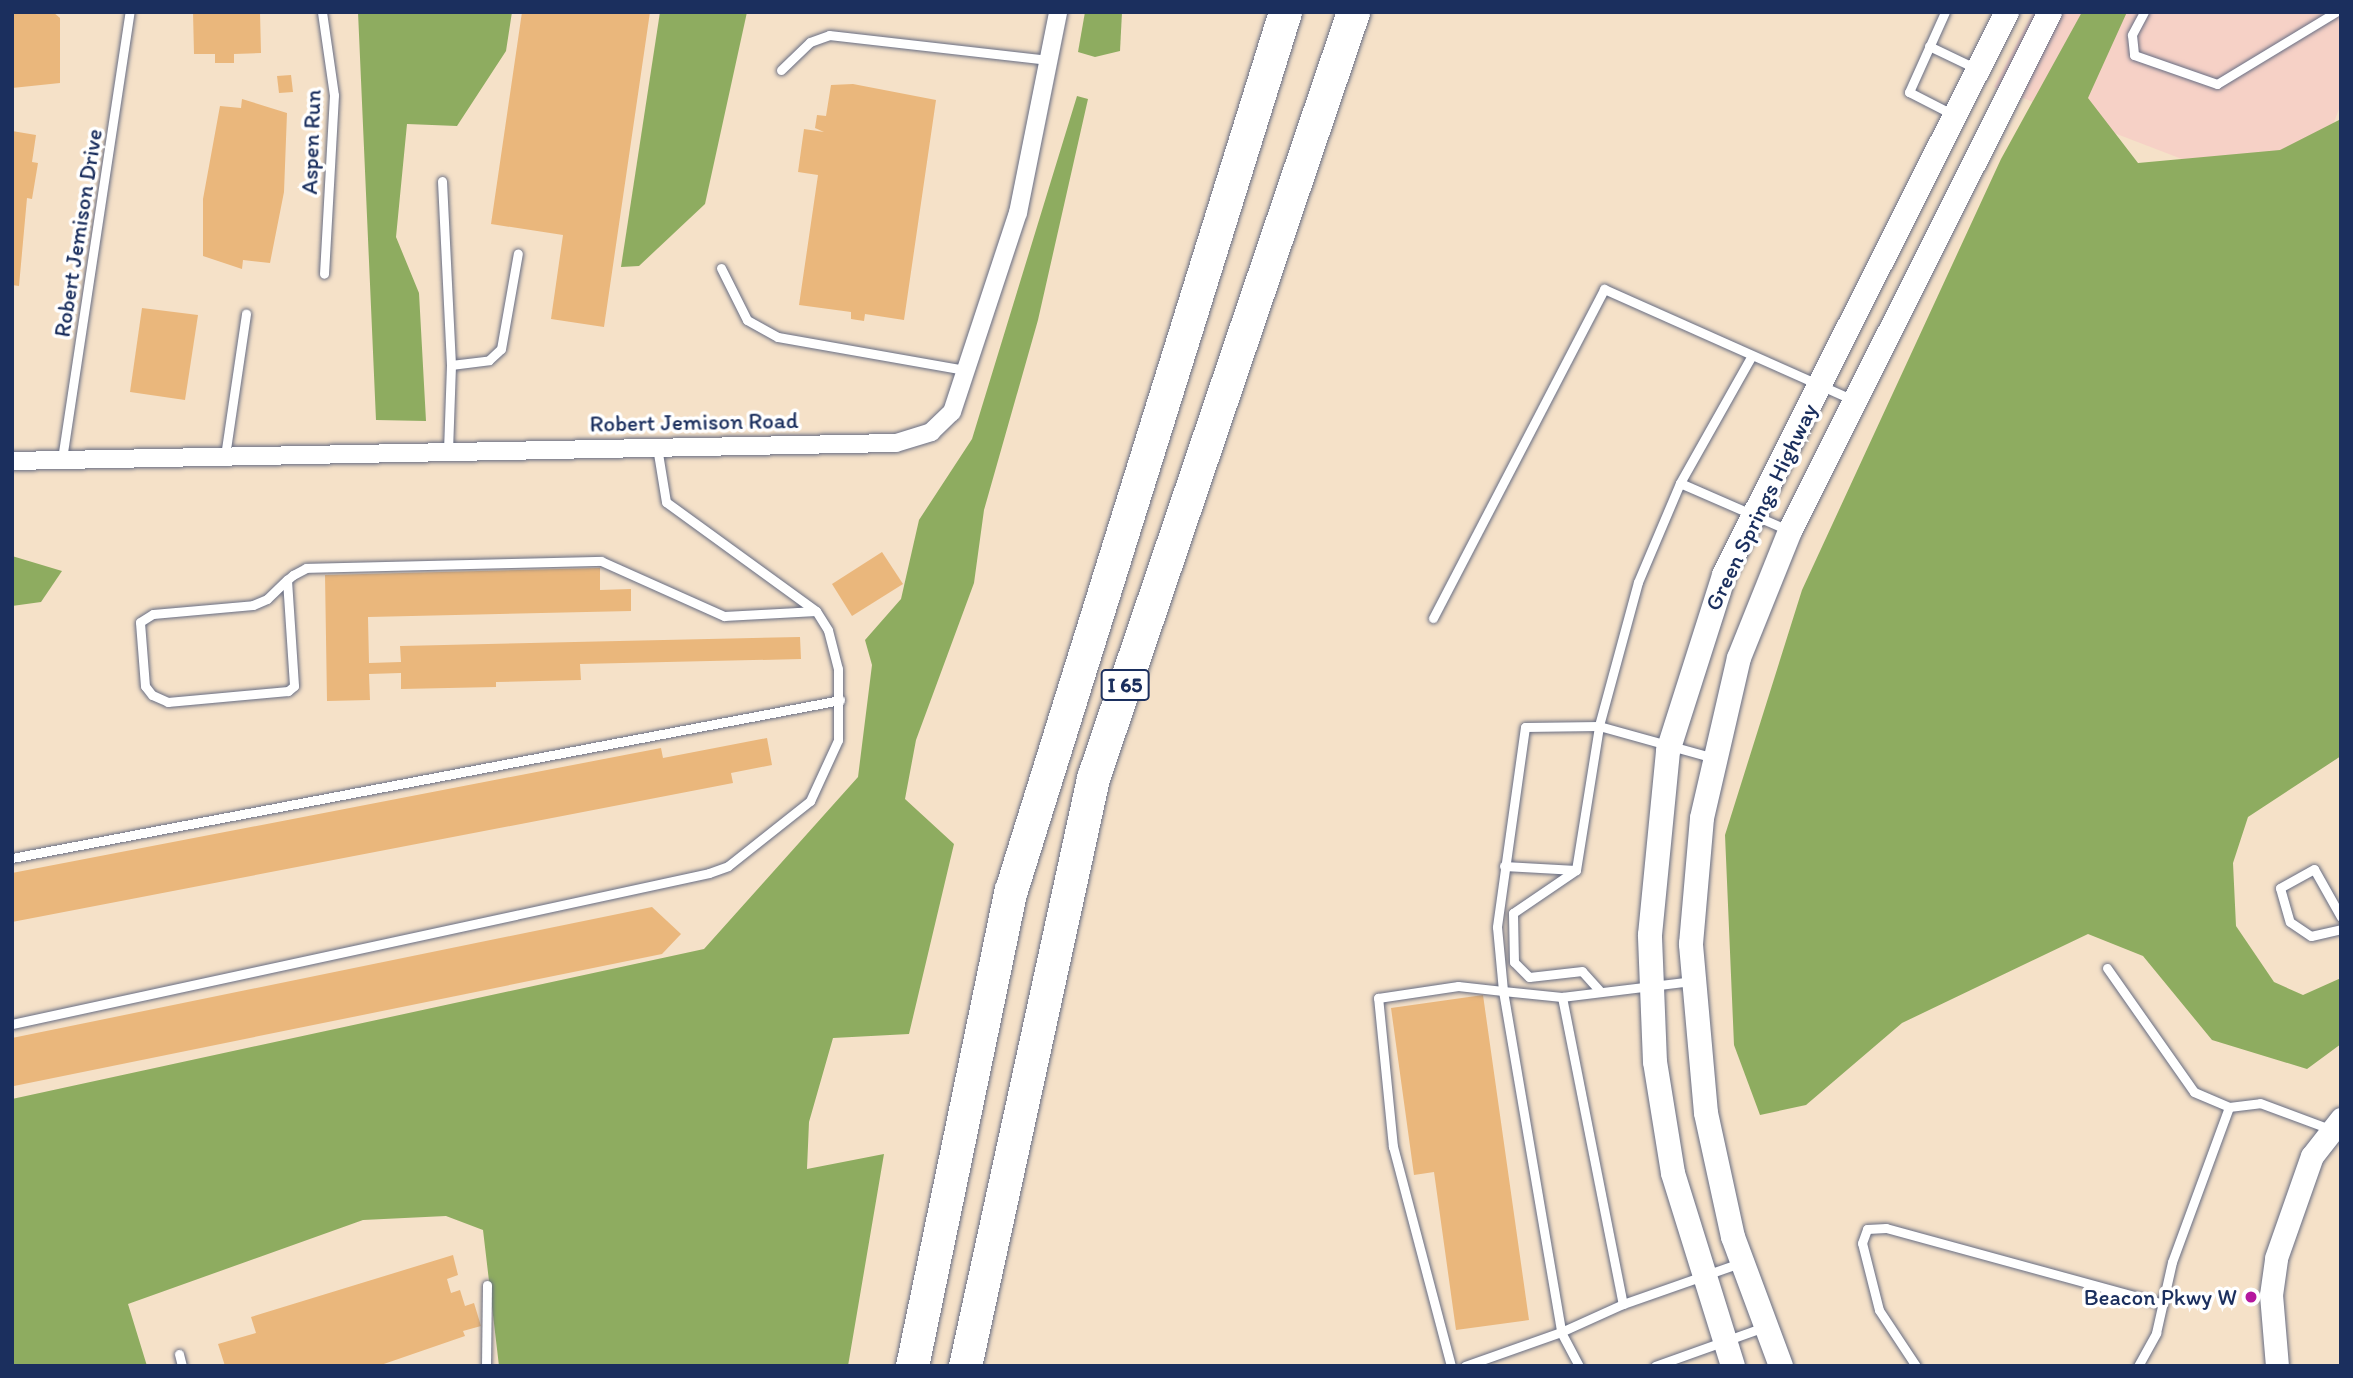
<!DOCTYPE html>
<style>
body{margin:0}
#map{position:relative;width:2353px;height:1378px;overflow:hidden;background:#f5e1c8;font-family:Itim,sans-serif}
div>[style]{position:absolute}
.built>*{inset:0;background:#f6d1c6}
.forest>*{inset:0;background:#8eac60}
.building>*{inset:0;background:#eab77c}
.roads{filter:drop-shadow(0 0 2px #676d83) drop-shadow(0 0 2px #676d83)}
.service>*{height:9px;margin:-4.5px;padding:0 4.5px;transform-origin:4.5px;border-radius:4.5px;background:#fff}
.minor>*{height:18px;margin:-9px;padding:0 9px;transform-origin:9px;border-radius:9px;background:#fff}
.tertiary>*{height:23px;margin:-11.5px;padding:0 11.5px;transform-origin:11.5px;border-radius:11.5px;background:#fff}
.secondary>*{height:24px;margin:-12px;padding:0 12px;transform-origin:12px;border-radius:12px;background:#fff}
.motorway>*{height:33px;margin:-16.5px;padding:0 16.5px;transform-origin:16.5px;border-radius:16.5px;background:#fff}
.dots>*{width:19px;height:19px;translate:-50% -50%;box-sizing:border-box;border:4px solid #fff;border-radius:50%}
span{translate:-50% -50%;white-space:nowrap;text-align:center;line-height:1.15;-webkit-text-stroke:7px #fff;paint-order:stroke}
.shield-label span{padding:2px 5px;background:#fff;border:2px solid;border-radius:5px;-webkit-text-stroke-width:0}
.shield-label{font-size:21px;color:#1b2f5e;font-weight:700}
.street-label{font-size:23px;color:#1b2f5e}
.poi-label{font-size:23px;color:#1b2f5e}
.right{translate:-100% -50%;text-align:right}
.frame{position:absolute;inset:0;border:14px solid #1b2f5e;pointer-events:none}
</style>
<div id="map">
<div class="built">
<div style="clip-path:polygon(2033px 12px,2341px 12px,2341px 104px,2302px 205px,1994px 87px)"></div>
</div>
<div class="forest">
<div style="clip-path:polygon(358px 12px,512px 12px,506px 51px,457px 126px,407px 124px,396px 237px,419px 293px,426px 421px,376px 420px)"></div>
<div style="clip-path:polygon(660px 12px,747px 12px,705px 204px,639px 266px,621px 267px)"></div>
<div style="clip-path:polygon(1085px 12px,1122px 12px,1120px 51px,1095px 57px,1078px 52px)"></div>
<div style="clip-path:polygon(2082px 12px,2127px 12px,2088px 98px,2138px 163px,2280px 150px,2341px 119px,2341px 756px,2248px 817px,2233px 863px,2236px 926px,2274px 982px,2303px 995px,2341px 978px,2341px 1044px,2307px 1069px,2212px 1040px,2143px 956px,2088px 934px,1902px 1023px,1806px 1105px,1760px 1115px,1734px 1045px,1725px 835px,1802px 590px,2001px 159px)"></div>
<div style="clip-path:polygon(1077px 96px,1088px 99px,1038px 320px,984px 510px,974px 583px,916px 740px,905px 799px,954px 844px,909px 1034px,833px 1038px,809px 1122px,807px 1169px,884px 1154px,848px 1366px,499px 1366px,483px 1230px,446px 1216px,363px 1220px,128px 1304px,147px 1366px,12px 1366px,12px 1099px,704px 949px,858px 777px,872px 665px,865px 640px,901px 599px,919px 520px,972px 439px)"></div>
<div style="clip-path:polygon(12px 556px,62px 571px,41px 602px,12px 606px)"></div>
</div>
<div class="building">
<div style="clip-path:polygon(12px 12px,53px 12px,60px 18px,60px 83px,12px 88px)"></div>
<div style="clip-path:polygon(193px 12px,260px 12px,261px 53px,234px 54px,234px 63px,215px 63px,215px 54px,194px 54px)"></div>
<div style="clip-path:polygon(522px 12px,650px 12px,604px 327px,551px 319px,563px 235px,491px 224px)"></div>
<div style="clip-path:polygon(291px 75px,293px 92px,279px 93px,277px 76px)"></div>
<div style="clip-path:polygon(853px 84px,936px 100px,904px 320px,865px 314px,864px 321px,851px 319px,851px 312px,799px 305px,818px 175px,798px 172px,804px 129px,824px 132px,815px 128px,817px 115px,826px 116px,831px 85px)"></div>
<div style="clip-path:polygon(242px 99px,287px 113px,284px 192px,270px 263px,243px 260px,242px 269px,203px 256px,203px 199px,220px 106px,241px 108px)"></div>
<div style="clip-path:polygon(12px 131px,36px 135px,32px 162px,38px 163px,32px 199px,27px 198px,19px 286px,12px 285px)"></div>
<div style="clip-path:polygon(142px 308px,198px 315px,185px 400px,130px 392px)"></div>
<div style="clip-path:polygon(882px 552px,903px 584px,852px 616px,832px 584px)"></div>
<div style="clip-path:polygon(600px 568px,600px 590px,631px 589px,631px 611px,368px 617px,369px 663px,401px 662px,400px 646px,800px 637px,801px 659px,580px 664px,581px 680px,496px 682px,496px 687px,401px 689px,401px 673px,369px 674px,370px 700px,327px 701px,325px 575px)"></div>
<div style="clip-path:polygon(767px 738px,772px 765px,731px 773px,733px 783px,12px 922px,12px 873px,661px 748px,663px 758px)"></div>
<div style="clip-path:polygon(652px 907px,681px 934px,662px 954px,14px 1086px,12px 1038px)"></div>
<div style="clip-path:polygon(1483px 995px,1529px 1320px,1456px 1330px,1434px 1172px,1414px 1175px,1391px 1008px)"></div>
<div style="clip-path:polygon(453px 1255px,458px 1275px,447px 1279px,451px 1293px,460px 1290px,465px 1306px,474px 1303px,481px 1326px,463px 1331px,465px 1336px,378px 1366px,225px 1366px,218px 1344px,256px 1333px,251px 1317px)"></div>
</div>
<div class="roads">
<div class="service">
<div style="left:322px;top:12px;width:84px;rotate:81.8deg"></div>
<div style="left:334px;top:95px;width:179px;rotate:93.2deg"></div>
<div style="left:1945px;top:12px;width:88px;rotate:114.2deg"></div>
<div style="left:1909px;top:92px;width:51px;rotate:27.1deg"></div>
<div style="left:2144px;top:12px;width:26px;rotate:118deg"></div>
<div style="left:2132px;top:35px;width:20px;rotate:84deg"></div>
<div style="left:2134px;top:55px;width:88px;rotate:19.3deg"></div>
<div style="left:2217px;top:84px;width:139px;rotate:-31.2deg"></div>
<div style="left:1929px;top:46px;width:51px;rotate:25.6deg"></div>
<div style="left:781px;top:70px;width:40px;rotate:-44deg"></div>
<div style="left:810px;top:42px;width:20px;rotate:-20deg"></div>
<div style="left:829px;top:35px;width:221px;rotate:6.5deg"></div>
<div style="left:442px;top:181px;width:184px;rotate:87.2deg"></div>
<div style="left:451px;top:365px;width:87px;rotate:92deg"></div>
<div style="left:721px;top:268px;width:58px;rotate:63.4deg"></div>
<div style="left:747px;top:320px;width:35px;rotate:29deg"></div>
<div style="left:778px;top:337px;width:191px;rotate:10deg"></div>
<div style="left:1751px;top:357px;width:145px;rotate:119.4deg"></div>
<div style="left:1680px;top:483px;width:118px;rotate:23.5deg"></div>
<div style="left:451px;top:365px;width:38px;rotate:-7deg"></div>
<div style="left:489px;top:360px;width:16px;rotate:-43deg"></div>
<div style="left:501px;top:349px;width:97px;rotate:-80deg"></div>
<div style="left:225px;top:456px;width:144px;rotate:-81.6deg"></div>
<div style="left:62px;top:459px;width:452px;rotate:-81.4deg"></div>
<div style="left:1680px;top:483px;width:108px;rotate:113deg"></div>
<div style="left:1638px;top:582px;width:149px;rotate:105.2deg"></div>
<div style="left:1599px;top:726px;width:119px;rotate:15.5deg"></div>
<div style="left:287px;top:580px;width:106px;rotate:86.2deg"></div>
<div style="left:294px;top:686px;width:8px;rotate:140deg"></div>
<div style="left:288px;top:691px;width:121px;rotate:174.8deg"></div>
<div style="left:168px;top:702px;width:17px;rotate:-156deg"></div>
<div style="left:152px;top:695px;width:11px;rotate:-128deg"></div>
<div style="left:145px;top:686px;width:64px;rotate:-94.5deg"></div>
<div style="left:140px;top:622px;width:15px;rotate:-32deg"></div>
<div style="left:153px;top:614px;width:100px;rotate:-5.1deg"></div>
<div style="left:253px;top:605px;width:15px;rotate:-23deg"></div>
<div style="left:267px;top:599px;width:28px;rotate:-44deg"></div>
<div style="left:287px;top:580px;width:8px;rotate:-40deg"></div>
<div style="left:293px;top:575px;width:15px;rotate:-28deg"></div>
<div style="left:306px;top:568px;width:295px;rotate:-1.4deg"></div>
<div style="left:601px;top:561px;width:135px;rotate:24.1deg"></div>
<div style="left:724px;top:616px;width:92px;rotate:-3.1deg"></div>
<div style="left:1433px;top:618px;width:371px;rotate:-62.5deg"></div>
<div style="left:1604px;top:289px;width:273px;rotate:24deg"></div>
<div style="left:12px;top:858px;width:843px;rotate:-10.8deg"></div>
<div style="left:1504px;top:866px;width:72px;rotate:3.2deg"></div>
<div style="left:2341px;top:917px;width:55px;rotate:-119.4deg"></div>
<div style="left:2314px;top:869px;width:39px;rotate:151deg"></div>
<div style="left:2280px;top:888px;width:35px;rotate:74deg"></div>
<div style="left:2290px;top:922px;width:25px;rotate:34deg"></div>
<div style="left:2311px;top:936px;width:31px;rotate:-13deg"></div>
<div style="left:2107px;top:968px;width:151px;rotate:54.9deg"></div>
<div style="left:2194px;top:1092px;width:38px;rotate:23deg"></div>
<div style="left:1599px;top:990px;width:25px;rotate:-132deg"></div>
<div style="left:1582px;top:971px;width:53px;rotate:173.5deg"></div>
<div style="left:1529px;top:977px;width:21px;rotate:-135deg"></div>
<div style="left:1514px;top:962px;width:49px;rotate:-91.2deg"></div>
<div style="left:1513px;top:913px;width:76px;rotate:-34.3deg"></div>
<div style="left:1576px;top:870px;width:146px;rotate:-80.9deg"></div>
<div style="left:1599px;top:726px;width:74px;rotate:179.2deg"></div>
<div style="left:1525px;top:727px;width:202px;rotate:98deg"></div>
<div style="left:1497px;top:927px;width:64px;rotate:84.6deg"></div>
<div style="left:1503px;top:991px;width:59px;rotate:5.8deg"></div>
<div style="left:1562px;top:997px;width:132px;rotate:-7deg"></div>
<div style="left:1562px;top:997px;width:313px;rotate:78.8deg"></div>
<div style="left:1623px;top:1304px;width:124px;rotate:-19.3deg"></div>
<div style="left:12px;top:1024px;width:713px;rotate:-12.22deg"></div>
<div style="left:709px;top:873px;width:20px;rotate:-20deg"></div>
<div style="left:728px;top:866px;width:105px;rotate:-38.4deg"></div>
<div style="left:810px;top:801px;width:67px;rotate:-65.3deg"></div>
<div style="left:838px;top:740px;width:71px;rotate:-90deg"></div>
<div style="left:838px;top:669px;width:40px;rotate:-104.4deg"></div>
<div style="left:828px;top:630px;width:22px;rotate:-122deg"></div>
<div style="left:816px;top:611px;width:185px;rotate:-144deg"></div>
<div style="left:666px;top:502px;width:56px;rotate:-99.3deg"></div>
<div style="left:179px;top:1354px;width:12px;rotate:76deg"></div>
<div style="left:486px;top:1366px;width:81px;rotate:-89.3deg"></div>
<div style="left:1451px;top:1366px;width:227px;rotate:-104.8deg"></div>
<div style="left:1393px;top:1147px;width:150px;rotate:-95.7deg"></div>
<div style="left:1378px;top:998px;width:81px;rotate:-8.5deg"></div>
<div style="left:1458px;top:986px;width:45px;rotate:6.3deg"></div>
<div style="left:1503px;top:991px;width:346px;rotate:80.3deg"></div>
<div style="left:1561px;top:1332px;width:102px;rotate:160.5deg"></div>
<div style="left:1579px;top:1366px;width:38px;rotate:-118deg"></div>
<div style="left:1561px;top:1332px;width:68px;rotate:-24.3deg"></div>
<div style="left:1655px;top:1366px;width:116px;rotate:-19.7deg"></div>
<div style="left:1916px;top:1366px;width:67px;rotate:-123.5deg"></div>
<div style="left:1879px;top:1310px;width:69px;rotate:-104.2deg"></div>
<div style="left:1862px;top:1243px;width:15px;rotate:-70deg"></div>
<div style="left:1867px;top:1229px;width:19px;rotate:-3deg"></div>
<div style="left:1886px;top:1228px;width:287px;rotate:15.3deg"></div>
<div style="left:2138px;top:1366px;width:38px;rotate:-61deg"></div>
<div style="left:2156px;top:1333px;width:73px;rotate:-77.3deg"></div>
<div style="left:2172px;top:1262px;width:165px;rotate:-69.8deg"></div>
<div style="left:2229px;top:1107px;width:31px;rotate:-7deg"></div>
<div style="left:2260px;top:1103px;width:75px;rotate:20.4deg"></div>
</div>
<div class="minor">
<div style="left:12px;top:461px;width:884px;rotate:-1.17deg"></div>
<div style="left:896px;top:443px;width:37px;rotate:-17deg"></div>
<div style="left:931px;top:432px;width:29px;rotate:-44deg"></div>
<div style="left:952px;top:412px;width:210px;rotate:-71.7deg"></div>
<div style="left:1018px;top:213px;width:205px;rotate:-78.7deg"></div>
</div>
<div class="tertiary">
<div style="left:2277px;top:1366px;width:71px;rotate:-94.8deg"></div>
<div style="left:2271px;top:1295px;width:37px;rotate:-82deg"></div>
<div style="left:2276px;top:1258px;width:108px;rotate:-70.6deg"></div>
<div style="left:2312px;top:1156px;width:47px;rotate:-51.9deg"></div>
</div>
<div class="secondary">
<div style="left:1733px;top:1366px;width:202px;rotate:-107.3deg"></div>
<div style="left:1673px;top:1173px;width:112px;rotate:-99.2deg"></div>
<div style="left:1655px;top:1062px;width:127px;rotate:-92.3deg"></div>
<div style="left:1650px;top:935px;width:185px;rotate:-84.4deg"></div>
<div style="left:1668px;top:751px;width:185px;rotate:-72.3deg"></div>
<div style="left:1724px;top:575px;width:630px;rotate:-63.31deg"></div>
<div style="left:1781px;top:1366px;width:138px;rotate:-110.4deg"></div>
<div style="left:1733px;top:1237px;width:127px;rotate:-102.3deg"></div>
<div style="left:1706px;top:1113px;width:170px;rotate:-95.1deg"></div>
<div style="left:1691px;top:944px;width:126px;rotate:-85deg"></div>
<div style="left:1702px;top:818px;width:164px;rotate:-77deg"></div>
<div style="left:1739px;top:658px;width:137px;rotate:-68.1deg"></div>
<div style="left:1790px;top:531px;width:580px;rotate:-63.39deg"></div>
</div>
<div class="motorway">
<div style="left:912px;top:1366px;width:486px;rotate:-78.3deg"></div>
<div style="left:1011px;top:890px;width:920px;rotate:-72.67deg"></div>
<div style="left:965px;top:1366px;width:602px;rotate:-77.72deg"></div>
<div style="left:1093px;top:778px;width:809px;rotate:-71.25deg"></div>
</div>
</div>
<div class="dots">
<div style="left:2251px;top:1297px;background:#b5179e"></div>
</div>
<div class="shield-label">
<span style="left:1125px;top:685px">I 65</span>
</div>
<div class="street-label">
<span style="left:311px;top:142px;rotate:-88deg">Aspen Run</span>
<span style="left:78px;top:233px;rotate:-81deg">Robert Jemison Drive</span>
<span style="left:694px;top:422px;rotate:-1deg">Robert Jemison Road</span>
<span style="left:1761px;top:507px;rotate:-64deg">Green Springs Highway</span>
</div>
<div class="poi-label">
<span class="right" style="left:2237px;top:1297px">Beacon Pkwy W</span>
</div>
<div class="frame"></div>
</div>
